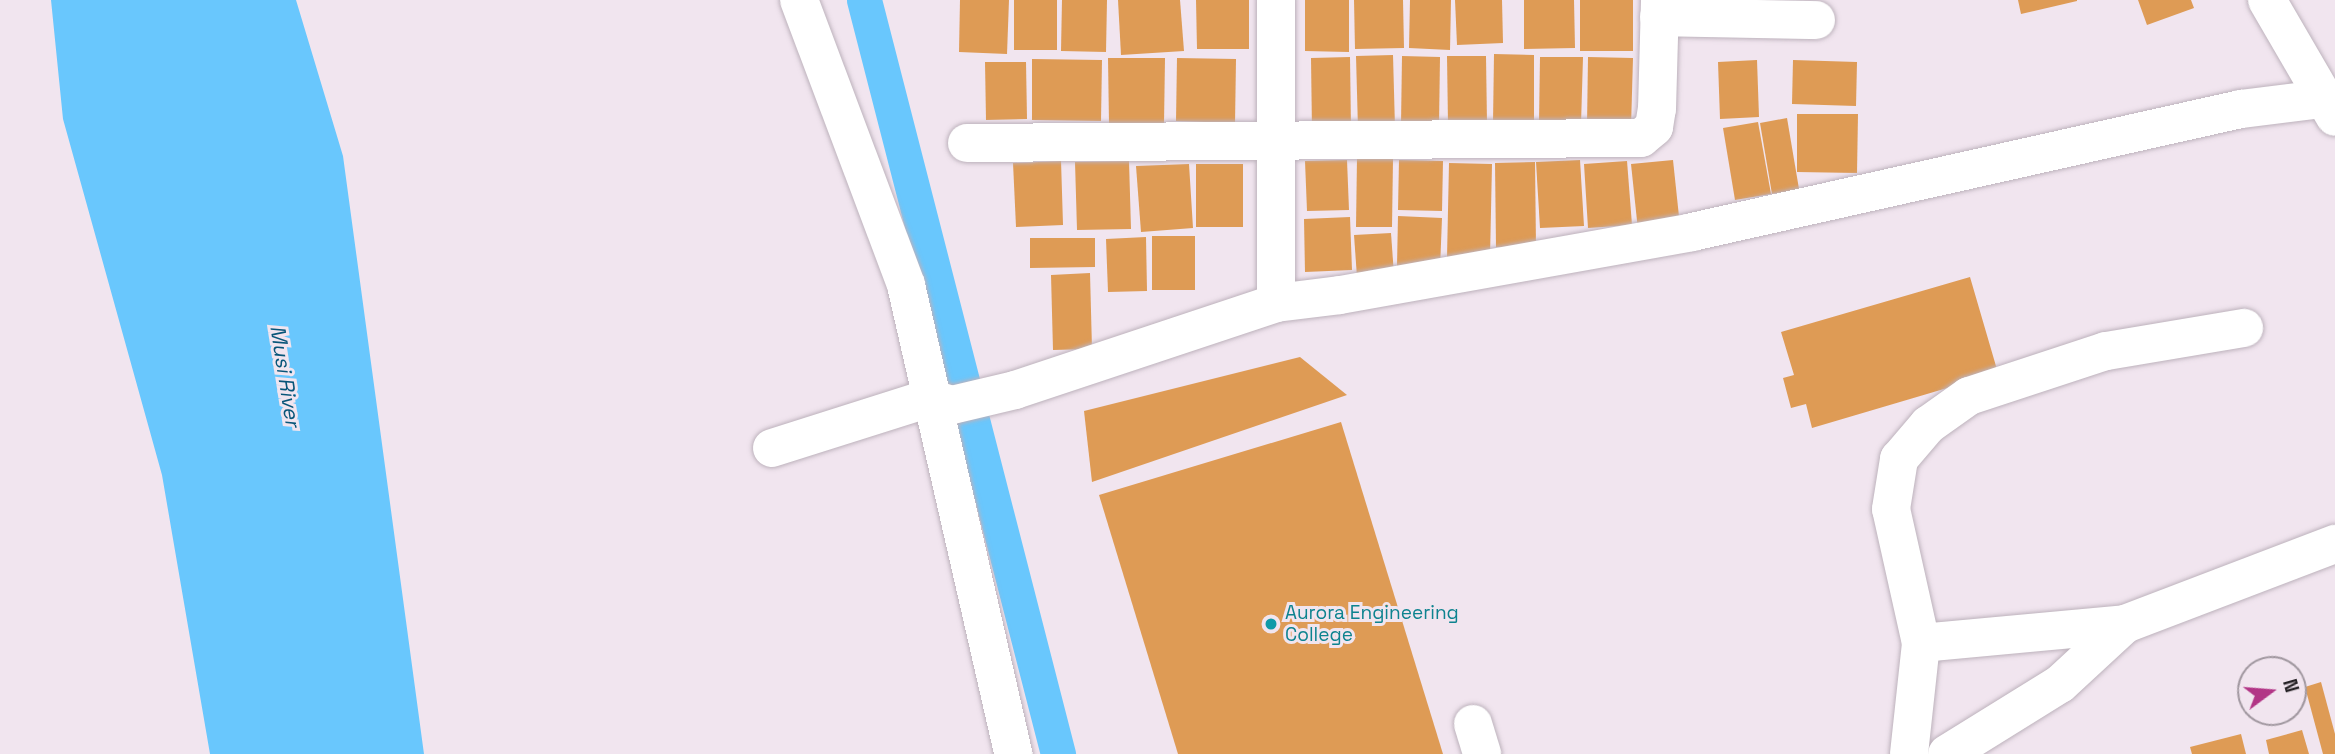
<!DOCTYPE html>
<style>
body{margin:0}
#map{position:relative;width:2335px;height:754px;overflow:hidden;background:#f1e5ef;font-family:"Space Grotesk",sans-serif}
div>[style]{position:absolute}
.water>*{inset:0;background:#69c7fd}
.canal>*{height:35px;margin:-17.5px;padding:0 17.5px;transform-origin:17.5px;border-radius:17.5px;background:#69c7fd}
.building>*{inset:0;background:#de9b55}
.roads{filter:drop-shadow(0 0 2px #bdb2bc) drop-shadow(0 0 2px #bdb2bc)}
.minor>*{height:38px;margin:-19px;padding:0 19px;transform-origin:19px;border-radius:19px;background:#fff}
.dots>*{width:19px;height:19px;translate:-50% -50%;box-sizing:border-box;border:4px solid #f1e5ef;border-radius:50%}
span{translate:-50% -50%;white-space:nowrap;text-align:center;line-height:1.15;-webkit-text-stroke:6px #f1e5ef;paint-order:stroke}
.culture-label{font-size:19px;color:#0d838f}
.left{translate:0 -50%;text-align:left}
.water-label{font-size:21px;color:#085579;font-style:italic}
.north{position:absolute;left:2237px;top:656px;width:70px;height:70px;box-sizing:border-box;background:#f1e5ef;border:2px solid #a0979f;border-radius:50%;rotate:74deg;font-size:19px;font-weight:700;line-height:28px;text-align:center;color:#262226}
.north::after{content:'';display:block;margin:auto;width:24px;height:32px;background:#b23586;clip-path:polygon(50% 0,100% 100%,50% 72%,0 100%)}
</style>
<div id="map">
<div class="water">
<div style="clip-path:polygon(51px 0,296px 0,343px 156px,424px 754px,210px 754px,162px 475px,63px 119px)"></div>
</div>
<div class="canal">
<div style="left:864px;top:0;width:779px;rotate:75.57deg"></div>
</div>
<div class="building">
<div style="clip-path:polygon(960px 0,1009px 0,1007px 54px,959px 52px)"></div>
<div style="clip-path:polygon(1014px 0,1057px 0,1057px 50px,1014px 50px)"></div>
<div style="clip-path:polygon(1062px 0,1107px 0,1106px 52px,1061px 51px)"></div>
<div style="clip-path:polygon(1118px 0,1180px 0,1184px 51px,1121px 55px)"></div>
<div style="clip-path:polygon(1196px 0,1249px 0,1249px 49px,1197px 49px)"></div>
<div style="clip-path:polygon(1305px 0,1349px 0,1349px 52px,1305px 51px)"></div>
<div style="clip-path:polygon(1354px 0,1403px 0,1404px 48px,1355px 49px)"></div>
<div style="clip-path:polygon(1410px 0,1451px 0,1450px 50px,1409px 48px)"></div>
<div style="clip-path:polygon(1455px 0,1502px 0,1503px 43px,1457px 45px)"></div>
<div style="clip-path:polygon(1524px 0,1574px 0,1575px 48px,1524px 49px)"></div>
<div style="clip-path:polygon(1580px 0,1633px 0,1633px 51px,1580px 51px)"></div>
<div style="clip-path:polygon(2018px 0,2077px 0,2077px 1px,2021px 14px)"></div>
<div style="clip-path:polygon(2138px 0,2191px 0,2194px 8px,2147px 25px)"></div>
<div style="clip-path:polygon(1494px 54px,1534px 55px,1534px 123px,1493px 123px)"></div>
<div style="clip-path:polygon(1393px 55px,1395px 128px,1358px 129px,1356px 56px)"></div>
<div style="clip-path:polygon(1402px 56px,1440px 57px,1439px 125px,1401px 125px)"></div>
<div style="clip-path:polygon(1447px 56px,1486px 56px,1487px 124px,1448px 124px)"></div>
<div style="clip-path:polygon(1350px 57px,1351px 130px,1312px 131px,1311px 58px)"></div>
<div style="clip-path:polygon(1540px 57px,1583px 57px,1581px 124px,1539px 123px)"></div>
<div style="clip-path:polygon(1588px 57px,1633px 58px,1631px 127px,1587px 126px)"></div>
<div style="clip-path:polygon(1108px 58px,1165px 58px,1164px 124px,1109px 124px)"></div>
<div style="clip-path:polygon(1177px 58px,1236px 59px,1235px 123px,1176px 121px)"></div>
<div style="clip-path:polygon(1032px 59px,1102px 60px,1101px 121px,1032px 120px)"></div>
<div style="clip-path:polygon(1757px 60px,1759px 117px,1720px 119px,1718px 62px)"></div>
<div style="clip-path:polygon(1793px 60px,1857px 62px,1856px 106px,1792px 104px)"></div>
<div style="clip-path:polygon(985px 62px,1026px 62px,1027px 119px,986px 120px)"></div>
<div style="clip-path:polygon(1797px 114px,1858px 114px,1857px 173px,1797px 172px)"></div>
<div style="clip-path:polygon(1787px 118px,1799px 189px,1772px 194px,1760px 123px)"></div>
<div style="clip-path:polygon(1758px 122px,1771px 194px,1735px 200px,1723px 128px)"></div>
<div style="clip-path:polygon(1357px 158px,1393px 159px,1392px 227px,1356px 227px)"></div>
<div style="clip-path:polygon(1347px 160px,1349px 210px,1307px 211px,1305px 161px)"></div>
<div style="clip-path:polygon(1399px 160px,1443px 161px,1442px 211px,1398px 210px)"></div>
<div style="clip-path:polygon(1580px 160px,1584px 226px,1540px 228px,1536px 162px)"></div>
<div style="clip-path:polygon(1673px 160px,1680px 226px,1638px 230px,1631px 164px)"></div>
<div style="clip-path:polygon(1061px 161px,1063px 225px,1016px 227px,1013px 163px)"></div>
<div style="clip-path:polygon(1129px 161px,1131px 229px,1077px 230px,1075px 162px)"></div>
<div style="clip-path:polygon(1627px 161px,1632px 225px,1588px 228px,1584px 164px)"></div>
<div style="clip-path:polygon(1535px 162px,1536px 247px,1496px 247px,1495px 163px)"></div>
<div style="clip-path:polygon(1449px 163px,1492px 164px,1490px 258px,1447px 258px)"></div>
<div style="clip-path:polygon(1189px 164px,1193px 228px,1141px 232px,1136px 166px)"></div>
<div style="clip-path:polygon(1196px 164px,1243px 164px,1243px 227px,1196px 227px)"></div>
<div style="clip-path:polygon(1398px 216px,1442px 218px,1440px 269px,1397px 267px)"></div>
<div style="clip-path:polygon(1350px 217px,1352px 270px,1305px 272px,1304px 219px)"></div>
<div style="clip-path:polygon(1391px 233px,1394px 275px,1357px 277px,1354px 235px)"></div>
<div style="clip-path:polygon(1152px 236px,1195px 236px,1195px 290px,1152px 290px)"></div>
<div style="clip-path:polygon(1146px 237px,1147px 291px,1108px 292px,1106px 239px)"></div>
<div style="clip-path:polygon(1030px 238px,1095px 238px,1095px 267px,1030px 268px)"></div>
<div style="clip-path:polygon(1090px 273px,1092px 349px,1053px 350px,1051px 275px)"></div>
<div style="clip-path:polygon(1970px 277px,1998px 373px,1812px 428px,1806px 404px,1791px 408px,1783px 378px,1794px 375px,1781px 332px)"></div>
<div style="clip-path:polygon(1300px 357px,1347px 395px,1092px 482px,1084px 411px)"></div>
<div style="clip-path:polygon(1341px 422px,1443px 754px,1178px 754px,1099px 495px)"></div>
<div style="clip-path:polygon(2321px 682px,2335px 734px,2335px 754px,2323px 754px,2305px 687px)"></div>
<div style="clip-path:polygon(2302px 730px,2309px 754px,2269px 754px,2266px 740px)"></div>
<div style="clip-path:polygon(2241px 734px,2246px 754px,2192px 754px,2190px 747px)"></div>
</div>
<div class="roads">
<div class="minor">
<div style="left:799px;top:0;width:304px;rotate:69.4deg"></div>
<div style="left:906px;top:285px;width:481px;rotate:77.1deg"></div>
<div style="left:2267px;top:0;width:135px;rotate:59.8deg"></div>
<div style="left:1659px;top:17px;width:157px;rotate:1.1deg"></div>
<div style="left:967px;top:143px;width:674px;rotate:-0.43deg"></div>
<div style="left:1641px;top:138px;width:17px;rotate:-40deg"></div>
<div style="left:1654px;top:127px;width:18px;rotate:-81deg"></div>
<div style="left:1657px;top:109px;width:109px;rotate:-88.4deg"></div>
<div style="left:1276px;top:303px;width:303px;rotate:-90deg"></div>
<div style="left:772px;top:448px;width:166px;rotate:-17.6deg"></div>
<div style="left:930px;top:398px;width:23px;rotate:18deg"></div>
<div style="left:952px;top:405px;width:65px;rotate:-13.4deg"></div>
<div style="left:1015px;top:390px;width:275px;rotate:-18.4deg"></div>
<div style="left:1276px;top:303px;width:64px;rotate:-7.1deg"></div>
<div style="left:1340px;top:295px;width:358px;rotate:-10.1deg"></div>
<div style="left:1692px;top:232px;width:563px;rotate:-12.63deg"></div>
<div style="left:2241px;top:109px;width:81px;rotate:-7.1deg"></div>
<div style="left:1921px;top:643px;width:205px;rotate:-5.3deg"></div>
<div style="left:1473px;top:724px;width:31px;rotate:73deg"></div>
<div style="left:1909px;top:754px;width:112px;rotate:-83.8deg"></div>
<div style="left:1921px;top:643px;width:137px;rotate:-102.6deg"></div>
<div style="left:1891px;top:509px;width:51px;rotate:-80.9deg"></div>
<div style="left:1899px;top:459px;width:45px;rotate:-49.5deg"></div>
<div style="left:1928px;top:425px;width:50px;rotate:-35.3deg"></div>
<div style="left:1969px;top:396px;width:144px;rotate:-18.2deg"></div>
<div style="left:2106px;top:351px;width:140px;rotate:-9.5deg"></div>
<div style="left:1947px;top:754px;width:133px;rotate:-31.8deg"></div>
<div style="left:2060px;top:684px;width:88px;rotate:-42.7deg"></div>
<div style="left:2125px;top:624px;width:225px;rotate:-20.9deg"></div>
</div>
</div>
<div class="dots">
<div style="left:1271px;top:624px;background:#0f9aa8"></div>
</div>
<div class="culture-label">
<span class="left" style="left:1285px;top:624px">Aurora Engineering<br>College</span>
</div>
<div class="water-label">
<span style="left:285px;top:376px;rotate:81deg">Musi River</span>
</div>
<div class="north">N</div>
</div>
